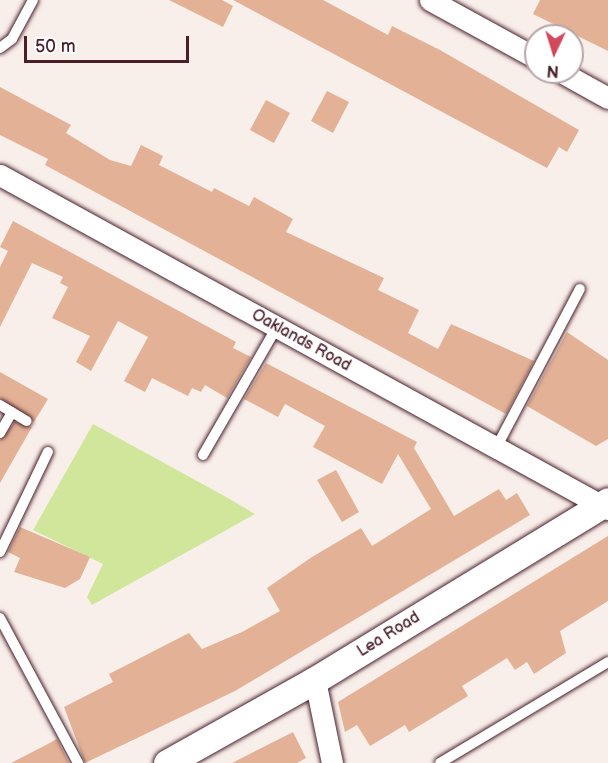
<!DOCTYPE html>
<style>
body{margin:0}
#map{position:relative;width:608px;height:763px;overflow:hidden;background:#f9efea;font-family:"Balsamiq Sans",sans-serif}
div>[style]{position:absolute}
.green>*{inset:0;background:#d0e69b}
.building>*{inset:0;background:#e3b195}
.roads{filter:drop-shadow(0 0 2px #4a1f2b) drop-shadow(0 0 2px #4a1f2b)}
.service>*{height:10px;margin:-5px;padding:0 5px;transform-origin:5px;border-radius:5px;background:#fff}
.minor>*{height:21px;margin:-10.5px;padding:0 10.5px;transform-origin:10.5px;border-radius:10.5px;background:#fff}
.tertiary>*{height:27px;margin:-13.5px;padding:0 13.5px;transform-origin:13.5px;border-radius:13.5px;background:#fff}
span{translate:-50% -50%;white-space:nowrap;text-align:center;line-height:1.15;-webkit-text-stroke:4.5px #fff;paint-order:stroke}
.street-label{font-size:16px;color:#4a1f2b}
.north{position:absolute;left:524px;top:24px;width:60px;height:60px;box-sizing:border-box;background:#fff;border:2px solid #b7a5aa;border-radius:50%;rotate:184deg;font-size:16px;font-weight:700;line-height:24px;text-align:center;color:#4a1f2b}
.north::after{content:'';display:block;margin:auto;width:21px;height:27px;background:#d1495b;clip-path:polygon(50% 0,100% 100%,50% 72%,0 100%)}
.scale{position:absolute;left:24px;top:36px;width:165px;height:27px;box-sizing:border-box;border:3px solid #4a1f2b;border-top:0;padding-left:8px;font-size:18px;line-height:21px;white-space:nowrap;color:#4a1f2b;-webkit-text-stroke:4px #fff;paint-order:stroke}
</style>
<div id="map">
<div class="green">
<div style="clip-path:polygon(93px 424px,228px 498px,255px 514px,92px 605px,87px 597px,103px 564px,33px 530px)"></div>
</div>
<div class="building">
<div style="clip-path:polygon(169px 0,222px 0,233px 6px,223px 27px)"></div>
<div style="clip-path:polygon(233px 0,323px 0,388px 35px,392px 26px,440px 50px,579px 130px,567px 152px,559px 147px,547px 168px)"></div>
<div style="clip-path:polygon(540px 0,608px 0,608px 51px,533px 14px)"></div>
<div style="clip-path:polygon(0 87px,71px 125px,66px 133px,110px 160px,131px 166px,141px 145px,163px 156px,159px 165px,212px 192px,214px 188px,249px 206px,254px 197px,293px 219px,286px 232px,384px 278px,378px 290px,419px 310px,408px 333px,438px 349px,451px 324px,534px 361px,506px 414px,45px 165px,48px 159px,0 135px)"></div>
<div style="clip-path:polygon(327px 91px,349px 102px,333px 133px,311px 121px)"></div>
<div style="clip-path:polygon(266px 100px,290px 113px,274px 143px,250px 130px)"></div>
<div style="clip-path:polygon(13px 221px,236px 342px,233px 348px,251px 357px,227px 398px,205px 385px,201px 392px,192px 388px,188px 396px,152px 378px,145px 392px,124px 381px,148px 337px,118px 321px,91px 371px,76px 362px,90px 336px,52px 318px,68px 287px,60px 283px,63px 277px,32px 263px,0 327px,0 267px,8px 251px,0 247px)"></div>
<div style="clip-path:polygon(567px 332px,608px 360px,608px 439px,596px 446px,527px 406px)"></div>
<div style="clip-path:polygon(266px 363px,417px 442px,414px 448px,454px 516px,499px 489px,506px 500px,517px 493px,530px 515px,235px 691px,85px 763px,64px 707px,113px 682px,109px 674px,189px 633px,202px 649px,242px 632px,280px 611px,267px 588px,312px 557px,361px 528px,372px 546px,431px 509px,398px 454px,382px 484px,313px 447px,325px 426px,285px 404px,278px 417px,244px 399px)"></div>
<div style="clip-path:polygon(0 372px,48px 399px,34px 422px,0 398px)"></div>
<div style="clip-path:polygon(15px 422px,32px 427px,0 483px,0 440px)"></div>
<div style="clip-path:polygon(336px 470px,359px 512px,342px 522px,317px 480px)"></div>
<div style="clip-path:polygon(20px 527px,90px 557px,80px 579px,65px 588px,14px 572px,20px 558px,8px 552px)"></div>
<div style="clip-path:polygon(608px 536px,608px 601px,560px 631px,566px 653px,534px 674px,527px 662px,515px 670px,507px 658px,462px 686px,468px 696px,409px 732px,405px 725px,370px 746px,357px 725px,345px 732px,338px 702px)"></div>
<div style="clip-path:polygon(293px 732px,306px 758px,297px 763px,232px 763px)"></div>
<div style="clip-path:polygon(57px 739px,69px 763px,11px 763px,46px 745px)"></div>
</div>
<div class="roads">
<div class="service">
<div style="left:0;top:48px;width:15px;rotate:-37deg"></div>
<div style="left:12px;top:39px;width:44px;rotate:-61.7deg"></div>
<div style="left:0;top:405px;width:31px;rotate:31deg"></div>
<div style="left:0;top:433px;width:24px;rotate:-60deg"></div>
<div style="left:495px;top:450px;width:182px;rotate:-62.2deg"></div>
<div style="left:203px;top:455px;width:148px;rotate:-60deg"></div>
<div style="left:0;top:552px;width:111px;rotate:-64.4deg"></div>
<div style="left:0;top:618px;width:165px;rotate:61.7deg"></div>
<div style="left:440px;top:763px;width:196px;rotate:-31deg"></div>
</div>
<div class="minor">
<div style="left:430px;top:0;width:121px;rotate:28.7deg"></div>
<div style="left:561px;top:72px;width:54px;rotate:29deg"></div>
<div style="left:0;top:175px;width:694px;rotate:28.78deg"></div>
<div style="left:315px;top:680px;width:85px;rotate:78.4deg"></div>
</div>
<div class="tertiary">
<div style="left:167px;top:763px;width:170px;rotate:-29.3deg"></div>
<div style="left:315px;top:680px;width:343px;rotate:-31.4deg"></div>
</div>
</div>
<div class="street-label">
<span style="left:301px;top:341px;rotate:29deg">Oaklands Road</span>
<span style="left:389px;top:635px;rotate:-32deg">Lea Road</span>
</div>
<div class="north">N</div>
<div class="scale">50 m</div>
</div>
